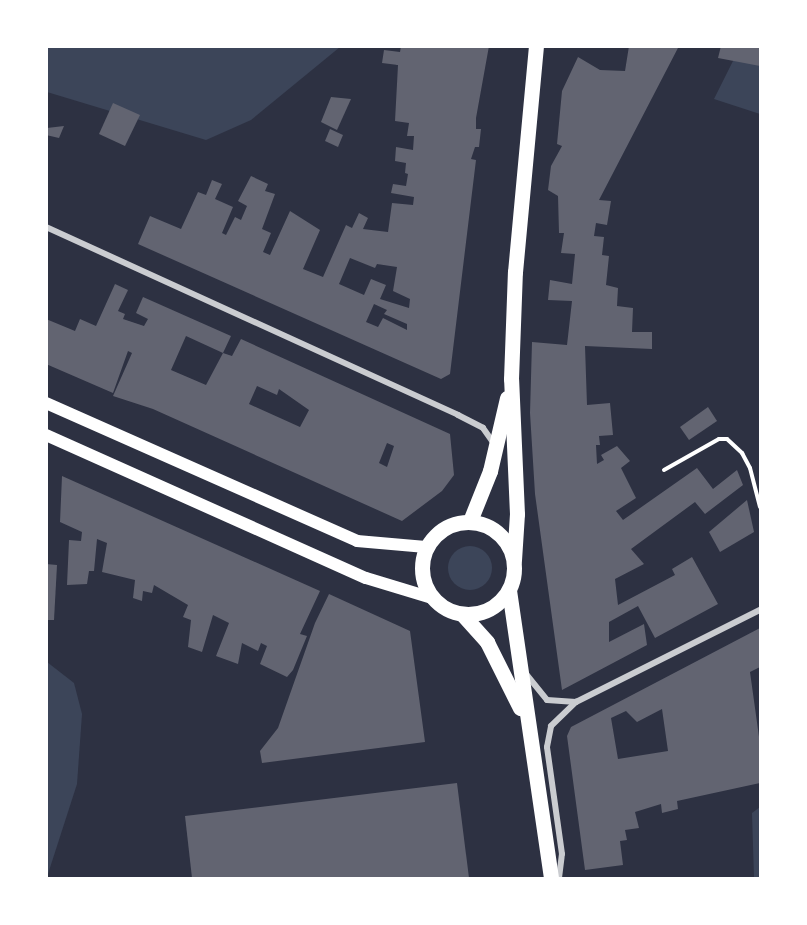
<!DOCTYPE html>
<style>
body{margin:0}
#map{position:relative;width:807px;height:925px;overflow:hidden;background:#2d3142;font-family:"Golos Text",sans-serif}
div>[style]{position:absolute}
.green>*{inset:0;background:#3c4559}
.round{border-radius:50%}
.building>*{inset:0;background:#626471}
.path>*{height:4px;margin:-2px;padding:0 2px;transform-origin:2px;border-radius:2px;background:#fff}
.minor>*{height:6px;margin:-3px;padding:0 3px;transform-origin:3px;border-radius:3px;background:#caccd0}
.secondary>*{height:12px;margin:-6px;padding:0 6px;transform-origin:6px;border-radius:6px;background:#fff}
.primary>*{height:15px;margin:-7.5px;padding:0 7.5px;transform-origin:7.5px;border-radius:7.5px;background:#fff}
.primary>.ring{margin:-7.5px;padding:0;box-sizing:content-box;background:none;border:15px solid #fff;border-radius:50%}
span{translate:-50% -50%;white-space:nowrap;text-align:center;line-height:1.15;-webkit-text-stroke:5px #fff;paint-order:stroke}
.frame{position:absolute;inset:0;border:48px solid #fff;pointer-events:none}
</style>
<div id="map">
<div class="green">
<div style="clip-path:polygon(47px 47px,340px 47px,251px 120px,206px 140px,47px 92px)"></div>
<div style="clip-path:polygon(740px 47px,760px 47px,760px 114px,714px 99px)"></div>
<div class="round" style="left:448px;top:546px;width:44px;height:44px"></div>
<div style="clip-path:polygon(47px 662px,74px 683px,82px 714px,77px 784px,47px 877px)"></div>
<div style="clip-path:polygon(760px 807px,760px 878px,754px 878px,752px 813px)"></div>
</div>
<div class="building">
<div style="clip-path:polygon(evenodd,401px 46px,489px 46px,476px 118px,476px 129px,481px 129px,479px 147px,475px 147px,471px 159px,476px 160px,450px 374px,441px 379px,138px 244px,150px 216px,181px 229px,198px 192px,206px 195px,212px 180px,222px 184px,215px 199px,233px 207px,222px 233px,226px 235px,235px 217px,241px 220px,247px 206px,238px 201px,251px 176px,268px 184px,265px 191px,275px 194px,262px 229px,271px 233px,263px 252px,270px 255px,290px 211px,320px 230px,303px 269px,323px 277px,346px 225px,352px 228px,359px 213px,368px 218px,363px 229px,388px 232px,392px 203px,413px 205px,414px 197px,391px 193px,393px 184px,406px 186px,408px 174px,405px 173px,406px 163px,395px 161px,396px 147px,413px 150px,414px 136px,407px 136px,409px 123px,395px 121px,398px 65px,382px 63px,384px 50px,400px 52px,401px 46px,350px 258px,375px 268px,377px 264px,397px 267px,393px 291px,410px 299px,409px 308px,380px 299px,386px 285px,371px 279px,364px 295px,339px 284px,350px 258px,401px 46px,374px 304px,387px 310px,384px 314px,407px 324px,407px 330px,383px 318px,378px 327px,366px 322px,374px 304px)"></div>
<div style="clip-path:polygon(629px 46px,679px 46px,599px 200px,611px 201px,607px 225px,596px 223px,594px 236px,604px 237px,602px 255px,609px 256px,606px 285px,618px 288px,617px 306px,633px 308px,632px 332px,652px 332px,652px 349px,585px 346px,587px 405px,610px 403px,613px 435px,599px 436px,600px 445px,596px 445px,597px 464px,604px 460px,601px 455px,617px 446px,630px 461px,621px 468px,636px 498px,616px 511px,623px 520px,697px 468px,713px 489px,737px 470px,743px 485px,705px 514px,695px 502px,631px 549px,644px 564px,615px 579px,618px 605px,675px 575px,672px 569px,692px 557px,718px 604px,655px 638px,638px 606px,609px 622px,609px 642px,644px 624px,647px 645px,562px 690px,535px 494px,530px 413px,532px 342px,567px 345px,572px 301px,548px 300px,550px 280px,572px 284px,575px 254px,561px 253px,564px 233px,559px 233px,558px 196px,548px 190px,551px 166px,562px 146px,557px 144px,562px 91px,578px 57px,600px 70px,625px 71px)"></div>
<div style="clip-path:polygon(721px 46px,760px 46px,760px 66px,718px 58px)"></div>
<div style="clip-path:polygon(331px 97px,351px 99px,337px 130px,321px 122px)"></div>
<div style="clip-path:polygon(113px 103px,140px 115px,125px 146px,99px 134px)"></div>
<div style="clip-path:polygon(64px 126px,59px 138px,46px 135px,47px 128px)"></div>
<div style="clip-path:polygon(330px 129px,343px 135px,338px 147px,325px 141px)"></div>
<div style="clip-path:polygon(evenodd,115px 284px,128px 290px,118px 311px,125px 314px,123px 319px,144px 326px,148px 319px,136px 313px,143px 297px,231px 336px,223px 353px,186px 336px,171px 370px,206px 385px,223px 353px,232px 356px,241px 339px,450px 434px,454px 475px,442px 491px,402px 521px,153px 409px,113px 396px,132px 353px,128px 351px,113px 393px,46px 364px,46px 319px,75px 331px,80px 319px,96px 326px,115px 284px,257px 386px,277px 395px,279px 389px,309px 410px,300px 427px,249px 404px,257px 386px,115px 284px,387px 443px,394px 446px,387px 467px,379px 463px,387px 443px)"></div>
<div style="clip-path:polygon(708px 407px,717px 421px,689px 440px,680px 427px)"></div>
<div style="clip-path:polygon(62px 476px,320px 591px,300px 634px,307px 636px,293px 670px,287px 677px,260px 664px,267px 646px,261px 643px,258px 651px,242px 643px,238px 664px,216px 656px,229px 623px,213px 615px,202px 652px,188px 647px,191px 620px,183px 617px,188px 605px,154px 585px,152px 593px,143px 591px,142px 601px,133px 598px,135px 580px,102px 572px,107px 543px,97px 539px,94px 571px,89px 571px,87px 584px,67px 585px,69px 540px,81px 541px,82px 532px,60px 522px)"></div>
<div style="clip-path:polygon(747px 500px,754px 532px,720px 552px,709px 532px)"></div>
<div style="clip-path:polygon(46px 564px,57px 565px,54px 620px,46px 620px)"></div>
<div style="clip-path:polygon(329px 594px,410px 631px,425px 742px,262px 763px,260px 751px,278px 728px,315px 623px)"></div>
<div style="clip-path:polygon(evenodd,760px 628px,760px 667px,750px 672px,760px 744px,760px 783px,677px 801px,678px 809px,662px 813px,661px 804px,635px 812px,639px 828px,625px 830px,627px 840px,620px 841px,623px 865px,585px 870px,567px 736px,571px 727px,760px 628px,662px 709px,668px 751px,618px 759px,611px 718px,626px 711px,637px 722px,662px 709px)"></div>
<div style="clip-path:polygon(457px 783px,469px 878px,192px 878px,185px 816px)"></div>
</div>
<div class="path">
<div style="left:664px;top:470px;width:63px;rotate:-29.4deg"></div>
<div style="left:719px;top:439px;width:8px"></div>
<div style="left:727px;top:439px;width:21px;rotate:43deg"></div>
<div style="left:742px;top:453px;width:17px;rotate:62deg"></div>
<div style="left:750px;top:468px;width:40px;rotate:75.6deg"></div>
</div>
<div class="minor">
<div style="left:46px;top:227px;width:453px;rotate:24.5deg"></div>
<div style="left:458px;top:415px;width:28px;rotate:27deg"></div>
<div style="left:483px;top:428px;width:19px;rotate:55deg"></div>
<div style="left:526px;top:674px;width:33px;rotate:51deg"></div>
<div style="left:547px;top:700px;width:29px;rotate:4deg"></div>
<div style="left:576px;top:702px;width:206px;rotate:-26.6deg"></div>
<div style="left:559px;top:878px;width:24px;rotate:-83deg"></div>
<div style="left:562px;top:854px;width:108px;rotate:-98deg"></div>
<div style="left:547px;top:747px;width:21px;rotate:-79deg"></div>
<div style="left:551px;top:726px;width:35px;rotate:-44deg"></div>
</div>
<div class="secondary">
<div style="left:46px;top:403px;width:340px;rotate:23.9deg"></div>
<div style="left:357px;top:541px;width:69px;rotate:5deg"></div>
<div style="left:46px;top:435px;width:350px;rotate:24.1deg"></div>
<div style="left:366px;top:578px;width:69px;rotate:16.9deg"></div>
</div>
<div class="primary">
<div style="left:470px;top:521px;width:54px;rotate:-68.2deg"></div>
<div style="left:490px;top:471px;width:75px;rotate:-76.9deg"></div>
<div class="ring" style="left:422px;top:522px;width:77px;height:77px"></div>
<div style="left:514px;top:560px;width:46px;rotate:-86.3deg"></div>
<div style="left:517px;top:514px;width:135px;rotate:-92.5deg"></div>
<div style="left:511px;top:379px;width:107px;rotate:-87.9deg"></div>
<div style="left:515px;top:272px;width:227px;rotate:-84.7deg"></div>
<div style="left:509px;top:590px;width:291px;rotate:81.7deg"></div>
<div style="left:462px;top:614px;width:38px;rotate:48deg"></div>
<div style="left:487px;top:642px;width:74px;rotate:63.4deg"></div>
</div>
<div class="frame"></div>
</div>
